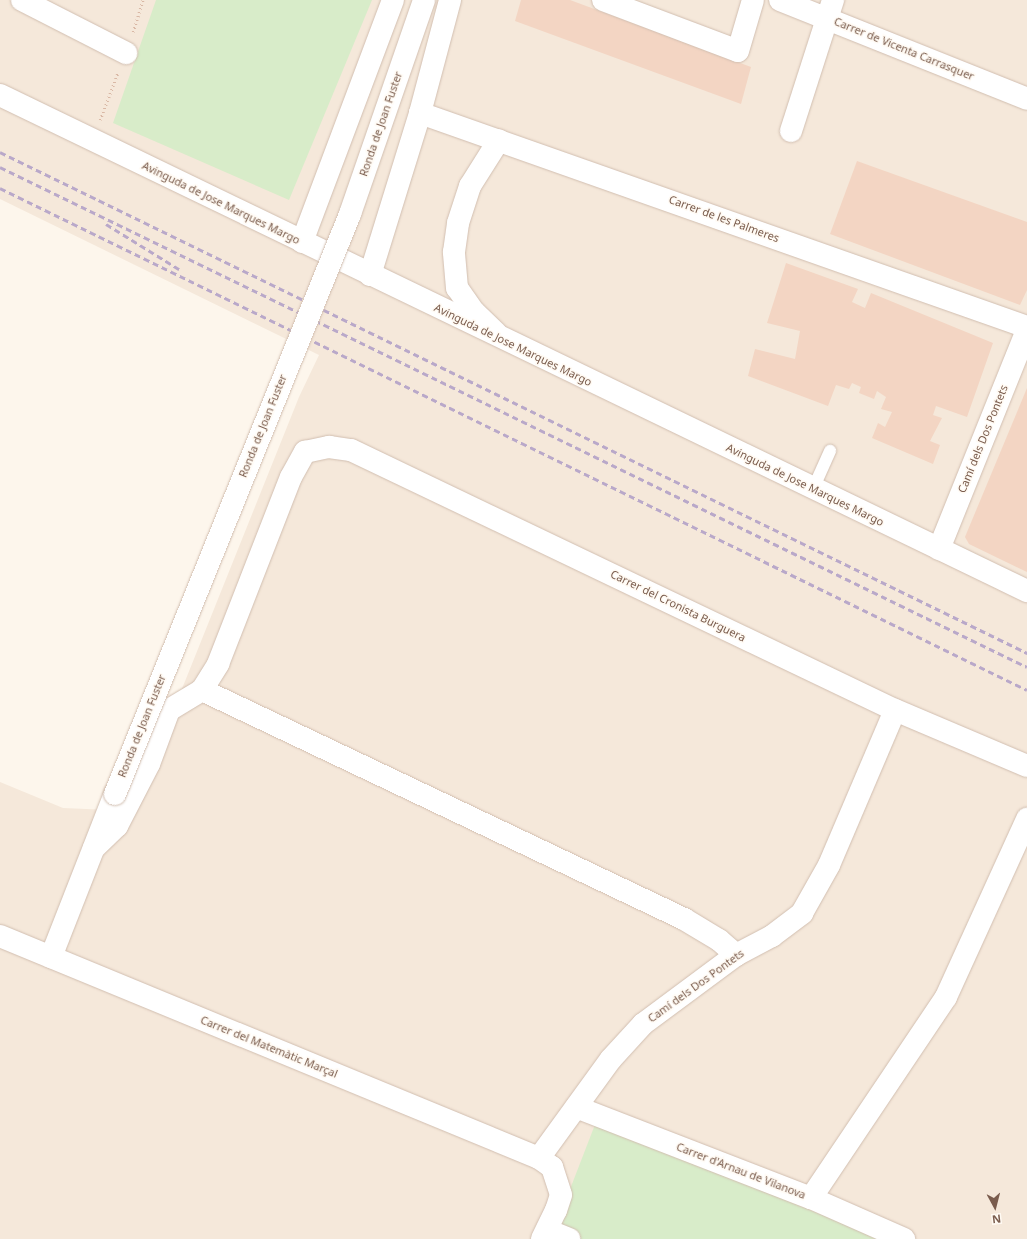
<!DOCTYPE html>
<meta charset="utf-8">
<style>
body{margin:0}
#map{position:relative;width:1027px;height:1239px;overflow:hidden;background:#fdf6ec;font-family:"Noto Sans",sans-serif}
div>[style]{position:absolute}
.residential>*{inset:0;background:#f5e8da}
.green>*{inset:0;background:#d8ecc9}
.building>*{inset:0;background:#f3d5c3}
.path>*{height:2.5px;margin-top:-1.25px;transform-origin:0;background:repeating-linear-gradient(90deg,#d9b8a5 0 1px,transparent 0 4px)}
.roads{filter:drop-shadow(0 0 1px #d1beb0) drop-shadow(0 0 1px #d1beb0)}
.lane>*{height:12px;margin:-6px;padding:0 6px;transform-origin:6px;border-radius:6px;background:#fff}
.street>*{height:22px;margin:-11px;padding:0 11px;transform-origin:11px;border-radius:11px;background:#fff}
.secondary>*{height:22px;margin:-11px;padding:0 11px;transform-origin:11px;border-radius:11px;background:#fff}
.rail>*{height:3px;margin-top:-1.5px;transform-origin:0;background:repeating-linear-gradient(90deg,#b9a8c9 0 6px,transparent 0 10px)}
.bridges{filter:drop-shadow(0 0 1px #d1beb0) drop-shadow(0 0 1px #d1beb0)}
.street-bridge>*{height:22px;margin:-11px;padding:0 11px;transform-origin:11px;border-radius:11px;background:#fff}
span{translate:-50% -50%;white-space:nowrap;text-align:center;line-height:1.15;-webkit-text-stroke:3px #fffaf3;paint-order:stroke}
.street-label{font-size:11px;color:#7a5c4d}
.north{position:absolute;left:975px;top:1187px;width:40px;height:40px;-webkit-text-stroke:3px #fffaf3;paint-order:stroke;rotate:173deg;font-size:11px;font-weight:700;line-height:16px;text-align:center;color:#7a5c4d}
.north::after{content:'';display:block;margin:auto;width:14px;height:18px;background:#7a5c4d;clip-path:polygon(50% 0,100% 100%,50% 72%,0 100%)}
</style>
<div id="map">
<div class="residential">
<div style="clip-path:polygon(0 0,1027px 0,1027px 1239px,0 1239px,0 782px,63px 808px,133px 811px,299px 397px,319px 355px,0 199px)"></div>
</div>
<div class="green">
<div style="clip-path:polygon(156px 0,372px 0,289px 200px,113px 123px)"></div>
<div style="clip-path:polygon(596px 1122px,881px 1239px,580px 1239px,555px 1228px)"></div>
</div>
<div class="building">
<div style="clip-path:polygon(521px 0,570px 0,751px 67px,741px 104px,515px 21px)"></div>
<div style="clip-path:polygon(857px 161px,1027px 222px,1027px 290px,1020px 305px,830px 234px)"></div>
<div style="clip-path:polygon(786px 263px,858px 289px,852px 302px,865px 308px,871px 293px,993px 343px,967px 417px,936px 406px,933px 415px,942px 418px,930px 441px,940px 445px,933px 464px,872px 438px,878px 423px,885px 427px,892px 412px,881px 409px,886px 397px,877px 391px,874px 399px,859px 393px,861px 387px,852px 383px,849px 389px,836px 385px,828px 406px,748px 376px,755px 349px,795px 359px,800px 331px,767px 323px)"></div>
<div style="clip-path:polygon(1027px 388px,1027px 572px,969px 544px,965px 537px)"></div>
</div>
<div class="path">
<div style="left:133px;top:32px;width:34px;rotate:-73deg"></div>
<div style="left:100px;top:120px;width:51px;rotate:-69.4deg"></div>
</div>
<div class="roads">
<div class="lane">
<div style="left:813px;top:489px;width:42px;rotate:-65.9deg"></div>
</div>
<div class="street">
<div style="left:22px;top:0;width:117px;rotate:27deg"></div>
<div style="left:603px;top:0;width:144px;rotate:20.7deg"></div>
<div style="left:738px;top:51px;width:53px;rotate:-73.6deg"></div>
<div style="left:780px;top:0;width:266px;rotate:21.8deg"></div>
<div style="left:420px;top:113px;width:644px;rotate:19.42deg"></div>
<div style="left:791px;top:131px;width:138px;rotate:-72.2deg"></div>
<div style="left:302px;top:242px;width:259px;rotate:-69.4deg"></div>
<div style="left:370px;top:275px;width:170px;rotate:-72.8deg"></div>
<div style="left:420px;top:113px;width:117px;rotate:-75.1deg"></div>
<div style="left:496px;top:333px;width:30px;rotate:-136deg"></div>
<div style="left:474px;top:312px;width:29px;rotate:-125deg"></div>
<div style="left:457px;top:288px;width:36px;rotate:-95deg"></div>
<div style="left:454px;top:252px;width:29px;rotate:-82deg"></div>
<div style="left:458px;top:223px;width:39px;rotate:-72deg"></div>
<div style="left:470px;top:186px;width:54px;rotate:-57.8deg"></div>
<div style="left:939px;top:549px;width:236px;rotate:-68.1deg"></div>
<div style="left:202px;top:690px;width:534px;rotate:25.41deg"></div>
<div style="left:684px;top:919px;width:41px;rotate:31deg"></div>
<div style="left:719px;top:940px;width:23px;rotate:41deg"></div>
<div style="left:94px;top:848px;width:32px;rotate:-44deg"></div>
<div style="left:117px;top:826px;width:70px;rotate:-62.7deg"></div>
<div style="left:149px;top:764px;width:58px;rotate:-69.7deg"></div>
<div style="left:169px;top:710px;width:39px;rotate:-31deg"></div>
<div style="left:202px;top:690px;width:31px;rotate:-58deg"></div>
<div style="left:218px;top:664px;width:201px;rotate:-68.7deg"></div>
<div style="left:291px;top:477px;width:29px;rotate:-61deg"></div>
<div style="left:305px;top:452px;width:25px;rotate:-12deg"></div>
<div style="left:329px;top:447px;width:22px;rotate:8deg"></div>
<div style="left:351px;top:450px;width:603px;rotate:25.55deg"></div>
<div style="left:895px;top:710px;width:143px;rotate:23deg"></div>
<div style="left:576px;top:1107px;width:252px;rotate:21.2deg"></div>
<div style="left:811px;top:1198px;width:102px;rotate:23.8deg"></div>
<div style="left:539px;top:1158px;width:122px;rotate:-54deg"></div>
<div style="left:611px;top:1059px;width:47px;rotate:-47.6deg"></div>
<div style="left:643px;top:1024px;width:116px;rotate:-36.6deg"></div>
<div style="left:736px;top:955px;width:41px;rotate:-27.8deg"></div>
<div style="left:772px;top:936px;width:38px;rotate:-37deg"></div>
<div style="left:802px;top:913px;width:55px;rotate:-60.6deg"></div>
<div style="left:829px;top:865px;width:168px;rotate:-66.9deg"></div>
<div style="left:811px;top:1198px;width:242px;rotate:-56.1deg"></div>
<div style="left:946px;top:997px;width:196px;rotate:-65.5deg"></div>
<div style="left:547px;top:1230px;width:24px;rotate:22deg"></div>
</div>
<div class="secondary">
<div style="left:0;top:95px;width:1141px;rotate:25.78deg"></div>
<div style="left:0;top:936px;width:583px;rotate:22.39deg"></div>
<div style="left:539px;top:1158px;width:16px;rotate:35deg"></div>
<div style="left:552px;top:1167px;width:29px;rotate:72deg"></div>
<div style="left:561px;top:1195px;width:16px;rotate:108deg"></div>
<div style="left:556px;top:1210px;width:32px;rotate:116deg"></div>
<div style="left:51px;top:957px;width:175px;rotate:-68.6deg"></div>
</div>
</div>
<div class="rail">
<div style="left:0;top:152px;width:1143px;rotate:26deg"></div>
<div style="left:0;top:167px;width:1142px;rotate:25.96deg"></div>
<div style="left:0;top:188px;width:1143px;rotate:26.05deg"></div>
<div style="left:106px;top:224px;width:86px;rotate:31.7deg"></div>
</div>
<div class="bridges">
<div class="street-bridge">
<div style="left:115px;top:794px;width:626px;rotate:-67.94deg"></div>
<div style="left:350px;top:214px;width:226px;rotate:-70.9deg"></div>
</div>
</div>
<div class="street-label">
<span style="left:904px;top:49px;rotate:22deg">Carrer de Vicenta Carrasquer</span>
<span style="left:381px;top:124px;rotate:-71deg">Ronda de Joan Fuster</span>
<span style="left:221px;top:203px;rotate:26deg">Avinguda de Jose Marques Margo</span>
<span style="left:724px;top:219px;rotate:20deg">Carrer de les Palmeres</span>
<span style="left:513px;top:345px;rotate:26deg">Avinguda de Jose Marques Margo</span>
<span style="left:263px;top:426px;rotate:-68deg">Ronda de Joan Fuster</span>
<span style="left:983px;top:439px;rotate:-68deg">Camí dels Dos Pontets</span>
<span style="left:805px;top:485px;rotate:26deg">Avinguda de Jose Marques Margo</span>
<span style="left:678px;top:606px;rotate:26deg">Carrer del Cronista Burguera</span>
<span style="left:142px;top:726px;rotate:-68deg">Ronda de Joan Fuster</span>
<span style="left:696px;top:986px;rotate:-36deg">Camí dels Dos Pontets</span>
<span style="left:269px;top:1047px;rotate:22deg">Carrer del Matemàtic Marçal</span>
<span style="left:741px;top:1171px;rotate:21deg">Carrer d'Arnau de Vilanova</span>
</div>
<div class="north">N</div>
</div>
